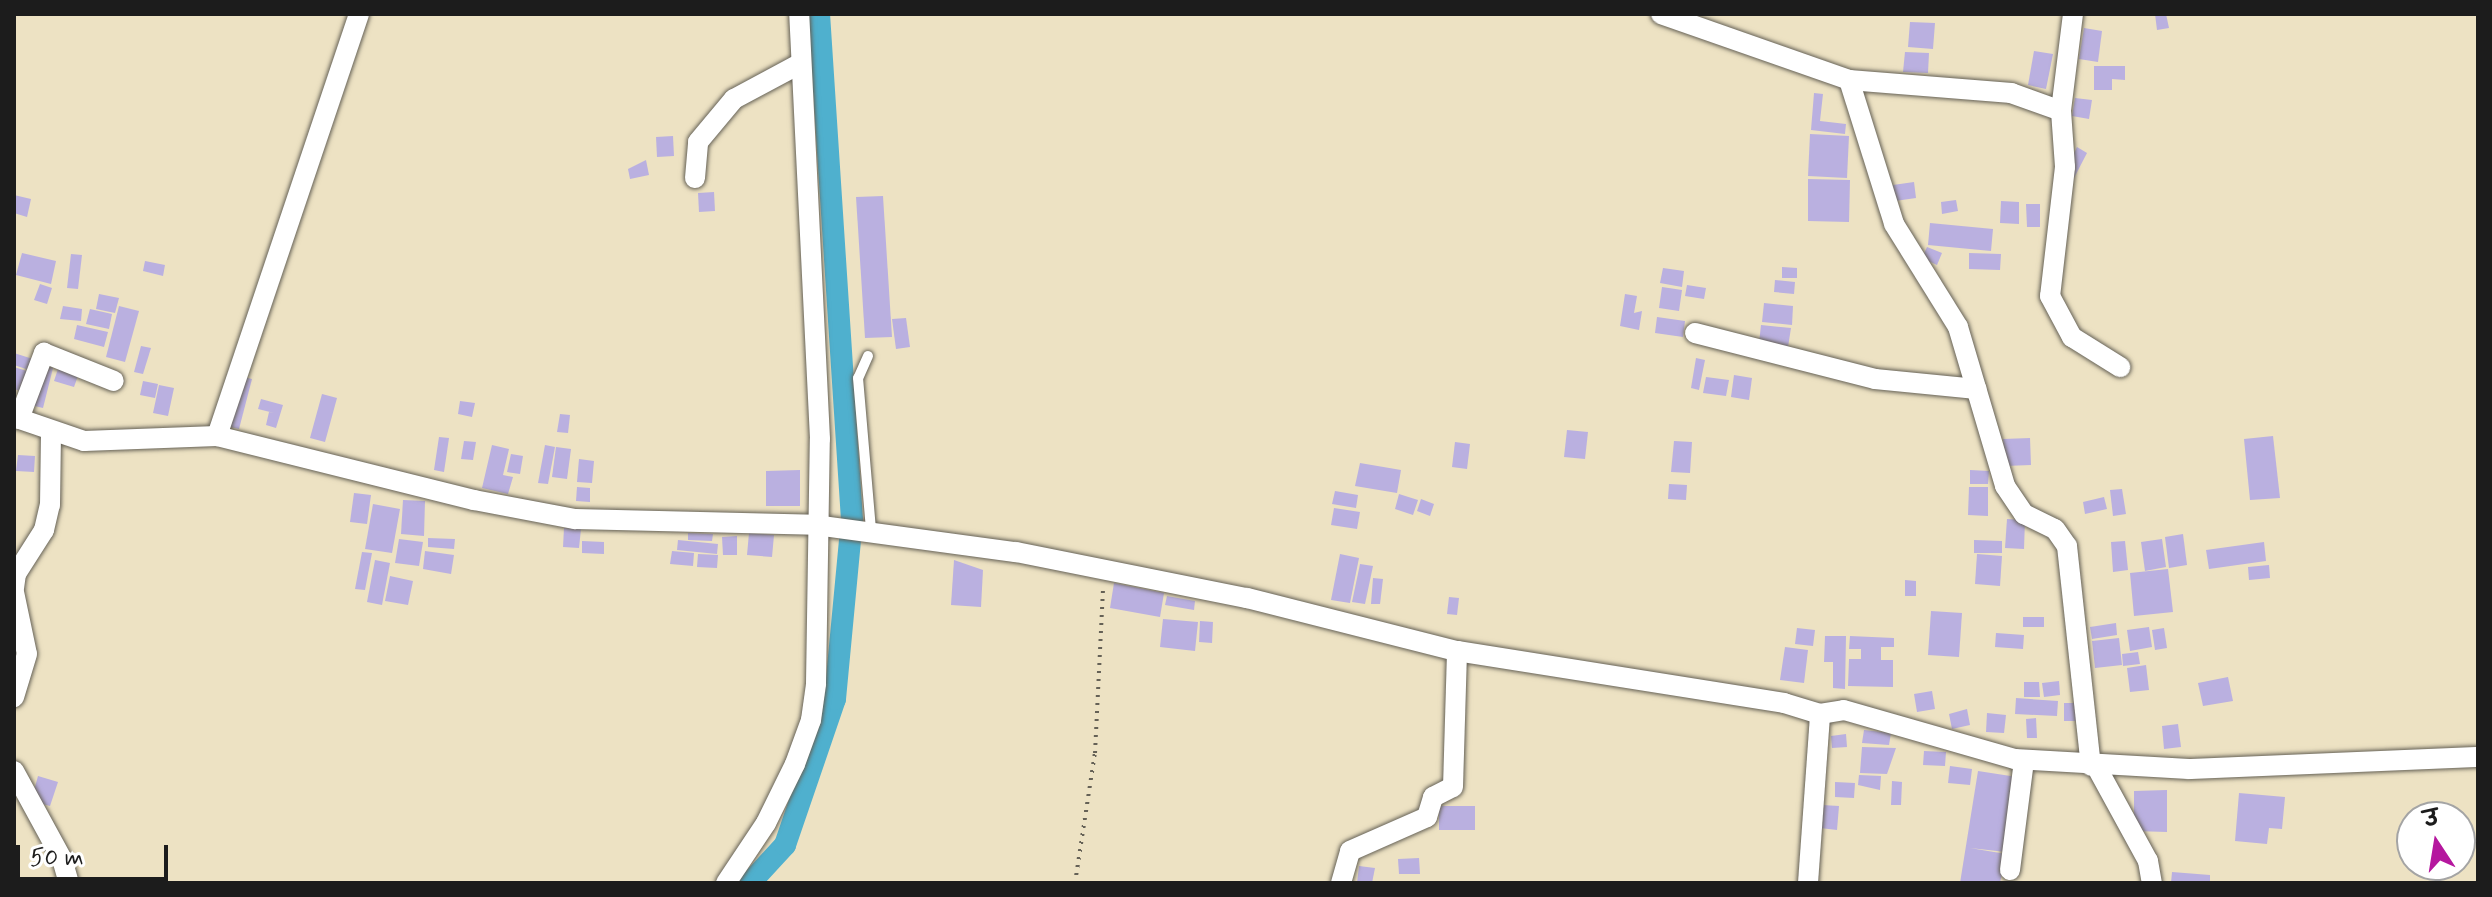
<!DOCTYPE html>
<meta charset="utf-8">
<style>
body{margin:0}
#map{position:relative;width:2492px;height:897px;overflow:hidden;background:#ede2c3;font-family:Mynerve,"Playpen Sans Deva",sans-serif}
div>[style]{position:absolute}
.canal>*{height:22px;margin:-11px;padding:0 11px;transform-origin:11px;border-radius:11px;background:#4fb0ce}
.building>*{inset:0;background:#bab0e0}
.path>*{height:4px;margin-top:-2px;transform-origin:0;background:repeating-linear-gradient(90deg,#656156 0 2px,transparent 0 8px)}
.roads{filter:drop-shadow(0 0 2px #656156) drop-shadow(0 0 2px #656156)}
.lane>*{height:10px;margin:-5px;padding:0 5px;transform-origin:5px;border-radius:5px;background:#fff}
.street>*{height:20px;margin:-10px;padding:0 10px;transform-origin:10px;border-radius:10px;background:#fff}
span{translate:-50% -50%;white-space:nowrap;text-align:center;line-height:1.15;-webkit-text-stroke:7px #fff;paint-order:stroke}
.frame{position:absolute;inset:0;border:16px solid #1c1c1c;pointer-events:none}
.north{position:absolute;left:2396px;top:801px;width:80px;height:80px;box-sizing:border-box;background:#fff;border:2px solid #a4a4a4;border-radius:50%;rotate:348deg;font-size:22px;font-weight:700;line-height:32px;text-align:center;color:#1c1c1c}
.north::after{content:'';display:block;margin:auto;width:28px;height:36px;background:#b5179e;clip-path:polygon(50% 0,100% 100%,50% 72%,0 100%)}
.scale{position:absolute;left:16px;top:845px;width:152px;height:36px;box-sizing:border-box;border:4px solid #1c1c1c;border-top:0;padding-left:10px;font-size:24px;line-height:28px;white-space:nowrap;color:#1c1c1c;-webkit-text-stroke:6px #fff;paint-order:stroke}
</style>
<div id="map">
<div class="canal">
<div style="left:750px;top:883px;width:52px;rotate:-47.4deg"></div>
<div style="left:785px;top:845px;width:154px;rotate:-71.1deg"></div>
<div style="left:835px;top:699px;width:180px;rotate:-84.6deg"></div>
<div style="left:852px;top:520px;width:507px;rotate:-93.73deg"></div>
</div>
<div class="building">
<div style="clip-path:polygon(2155px 14px,2166px 14px,2169px 28px,2157px 30px)"></div>
<div style="clip-path:polygon(1910px 22px,1935px 23px,1933px 49px,1908px 47px)"></div>
<div style="clip-path:polygon(2084px 28px,2102px 31px,2098px 62px,2079px 59px)"></div>
<div style="clip-path:polygon(2034px 51px,2053px 54px,2046px 89px,2028px 85px)"></div>
<div style="clip-path:polygon(1905px 52px,1929px 53px,1928px 73px,1903px 72px)"></div>
<div style="clip-path:polygon(2094px 66px,2125px 66px,2125px 80px,2112px 79px,2112px 90px,2094px 90px)"></div>
<div style="clip-path:polygon(1814px 93px,1823px 94px,1820px 121px,1846px 124px,1845px 134px,1811px 130px)"></div>
<div style="clip-path:polygon(2075px 98px,2092px 100px,2089px 119px,2072px 116px)"></div>
<div style="clip-path:polygon(1810px 134px,1849px 136px,1847px 178px,1808px 176px)"></div>
<div style="clip-path:polygon(673px 136px,674px 156px,657px 157px,656px 137px)"></div>
<div style="clip-path:polygon(2077px 147px,2087px 153px,2074px 178px,2064px 174px)"></div>
<div style="clip-path:polygon(646px 160px,649px 175px,630px 179px,628px 169px)"></div>
<div style="clip-path:polygon(1808px 179px,1850px 180px,1849px 222px,1808px 221px)"></div>
<div style="clip-path:polygon(1914px 182px,1916px 198px,1895px 201px,1893px 185px)"></div>
<div style="clip-path:polygon(714px 192px,715px 211px,699px 212px,698px 193px)"></div>
<div style="clip-path:polygon(14px 195px,31px 199px,27px 217px,14px 213px)"></div>
<div style="clip-path:polygon(883px 196px,892px 337px,865px 338px,856px 197px)"></div>
<div style="clip-path:polygon(1956px 200px,1958px 211px,1942px 214px,1941px 202px)"></div>
<div style="clip-path:polygon(2001px 201px,2019px 202px,2019px 224px,2000px 223px)"></div>
<div style="clip-path:polygon(2026px 204px,2040px 204px,2040px 227px,2027px 227px)"></div>
<div style="clip-path:polygon(1930px 223px,1993px 229px,1991px 251px,1928px 245px)"></div>
<div style="clip-path:polygon(1927px 247px,1942px 253px,1937px 265px,1922px 258px)"></div>
<div style="clip-path:polygon(22px 253px,56px 261px,51px 284px,16px 275px)"></div>
<div style="clip-path:polygon(1969px 253px,2001px 254px,2000px 270px,1969px 269px)"></div>
<div style="clip-path:polygon(71px 254px,82px 255px,78px 289px,67px 288px)"></div>
<div style="clip-path:polygon(145px 261px,165px 265px,163px 276px,143px 271px)"></div>
<div style="clip-path:polygon(1782px 267px,1797px 268px,1797px 278px,1782px 278px)"></div>
<div style="clip-path:polygon(1663px 268px,1684px 271px,1682px 287px,1660px 283px)"></div>
<div style="clip-path:polygon(1775px 280px,1795px 282px,1794px 294px,1774px 292px)"></div>
<div style="clip-path:polygon(40px 284px,52px 288px,47px 304px,34px 300px)"></div>
<div style="clip-path:polygon(1687px 285px,1706px 288px,1704px 299px,1685px 296px)"></div>
<div style="clip-path:polygon(1662px 287px,1682px 290px,1679px 311px,1659px 308px)"></div>
<div style="clip-path:polygon(99px 294px,119px 298px,115px 313px,96px 309px)"></div>
<div style="clip-path:polygon(1625px 294px,1637px 296px,1634px 313px,1642px 311px,1639px 330px,1620px 326px)"></div>
<div style="clip-path:polygon(1764px 303px,1793px 306px,1792px 325px,1762px 322px)"></div>
<div style="clip-path:polygon(63px 306px,82px 309px,81px 321px,60px 319px)"></div>
<div style="clip-path:polygon(119px 306px,139px 311px,125px 362px,106px 357px)"></div>
<div style="clip-path:polygon(90px 309px,112px 314px,109px 329px,86px 324px)"></div>
<div style="clip-path:polygon(1657px 317px,1685px 321px,1683px 337px,1655px 333px)"></div>
<div style="clip-path:polygon(906px 318px,910px 347px,896px 349px,892px 319px)"></div>
<div style="clip-path:polygon(77px 325px,108px 332px,104px 347px,74px 339px)"></div>
<div style="clip-path:polygon(1761px 325px,1791px 328px,1788px 347px,1759px 343px)"></div>
<div style="clip-path:polygon(141px 346px,151px 348px,143px 374px,134px 372px)"></div>
<div style="clip-path:polygon(14px 353px,36px 360px,32px 371px,14px 365px)"></div>
<div style="clip-path:polygon(1696px 358px,1705px 360px,1699px 390px,1691px 388px)"></div>
<div style="clip-path:polygon(36px 363px,53px 368px,43px 408px,26px 404px)"></div>
<div style="clip-path:polygon(59px 366px,79px 373px,74px 387px,54px 381px)"></div>
<div style="clip-path:polygon(14px 367px,30px 372px,24px 392px,14px 389px)"></div>
<div style="clip-path:polygon(1734px 375px,1752px 378px,1749px 400px,1731px 397px)"></div>
<div style="clip-path:polygon(239px 376px,252px 379px,239px 429px,226px 426px)"></div>
<div style="clip-path:polygon(1706px 377px,1729px 380px,1726px 396px,1703px 393px)"></div>
<div style="clip-path:polygon(143px 381px,158px 384px,155px 398px,140px 395px)"></div>
<div style="clip-path:polygon(159px 385px,174px 388px,168px 416px,153px 413px)"></div>
<div style="clip-path:polygon(322px 394px,337px 398px,325px 442px,310px 438px)"></div>
<div style="clip-path:polygon(261px 399px,283px 405px,276px 428px,266px 425px,269px 412px,274px 413px,258px 409px)"></div>
<div style="clip-path:polygon(460px 401px,475px 403px,472px 417px,458px 414px)"></div>
<div style="clip-path:polygon(560px 414px,570px 415px,568px 433px,557px 432px)"></div>
<div style="clip-path:polygon(1567px 430px,1588px 432px,1585px 459px,1564px 457px)"></div>
<div style="clip-path:polygon(2273px 436px,2280px 498px,2250px 500px,2244px 439px)"></div>
<div style="clip-path:polygon(439px 437px,449px 438px,444px 472px,434px 470px)"></div>
<div style="clip-path:polygon(2030px 438px,2031px 465px,2005px 466px,2003px 439px)"></div>
<div style="clip-path:polygon(464px 441px,476px 442px,473px 460px,461px 459px)"></div>
<div style="clip-path:polygon(1674px 441px,1692px 442px,1690px 473px,1671px 472px)"></div>
<div style="clip-path:polygon(1455px 442px,1470px 444px,1467px 469px,1452px 467px)"></div>
<div style="clip-path:polygon(492px 445px,509px 449px,503px 475px,513px 477px,508px 494px,482px 488px)"></div>
<div style="clip-path:polygon(545px 445px,555px 447px,548px 484px,538px 483px)"></div>
<div style="clip-path:polygon(556px 447px,571px 449px,567px 479px,552px 477px)"></div>
<div style="clip-path:polygon(511px 454px,523px 456px,520px 474px,507px 472px)"></div>
<div style="clip-path:polygon(18px 455px,35px 456px,34px 472px,16px 471px)"></div>
<div style="clip-path:polygon(579px 459px,594px 461px,592px 483px,577px 482px)"></div>
<div style="clip-path:polygon(1360px 463px,1401px 470px,1397px 493px,1355px 486px)"></div>
<div style="clip-path:polygon(800px 470px,800px 506px,766px 506px,766px 471px)"></div>
<div style="clip-path:polygon(1970px 470px,1989px 471px,1988px 484px,1970px 484px)"></div>
<div style="clip-path:polygon(1669px 484px,1687px 485px,1686px 500px,1668px 499px)"></div>
<div style="clip-path:polygon(577px 487px,590px 488px,590px 502px,576px 501px)"></div>
<div style="clip-path:polygon(1969px 487px,1988px 487px,1988px 516px,1968px 515px)"></div>
<div style="clip-path:polygon(2122px 489px,2126px 514px,2113px 516px,2110px 490px)"></div>
<div style="clip-path:polygon(1335px 491px,1358px 495px,1356px 508px,1332px 504px)"></div>
<div style="clip-path:polygon(354px 493px,371px 495px,367px 524px,350px 522px)"></div>
<div style="clip-path:polygon(1399px 494px,1418px 500px,1413px 515px,1395px 509px)"></div>
<div style="clip-path:polygon(2104px 497px,2107px 509px,2085px 514px,2083px 502px)"></div>
<div style="clip-path:polygon(1421px 499px,1434px 504px,1430px 516px,1417px 511px)"></div>
<div style="clip-path:polygon(403px 500px,425px 501px,424px 536px,401px 534px)"></div>
<div style="clip-path:polygon(373px 504px,400px 509px,392px 553px,365px 549px)"></div>
<div style="clip-path:polygon(1334px 508px,1360px 512px,1357px 529px,1331px 525px)"></div>
<div style="clip-path:polygon(2007px 519px,2025px 520px,2024px 549px,2005px 548px)"></div>
<div style="clip-path:polygon(564px 528px,581px 529px,579px 548px,563px 547px)"></div>
<div style="clip-path:polygon(688px 533px,713px 534px,712px 541px,688px 540px)"></div>
<div style="clip-path:polygon(749px 533px,774px 535px,772px 557px,747px 555px)"></div>
<div style="clip-path:polygon(2183px 534px,2187px 565px,2169px 568px,2165px 537px)"></div>
<div style="clip-path:polygon(737px 536px,737px 555px,723px 555px,722px 537px)"></div>
<div style="clip-path:polygon(428px 538px,455px 539px,454px 549px,428px 547px)"></div>
<div style="clip-path:polygon(399px 539px,423px 542px,419px 566px,395px 563px)"></div>
<div style="clip-path:polygon(2162px 539px,2166px 567px,2145px 571px,2141px 542px)"></div>
<div style="clip-path:polygon(678px 540px,718px 544px,717px 554px,677px 550px)"></div>
<div style="clip-path:polygon(1974px 540px,2002px 541px,2002px 553px,1974px 553px)"></div>
<div style="clip-path:polygon(582px 541px,604px 542px,604px 554px,582px 553px)"></div>
<div style="clip-path:polygon(2125px 541px,2128px 570px,2113px 572px,2111px 542px)"></div>
<div style="clip-path:polygon(2264px 542px,2266px 561px,2209px 569px,2206px 550px)"></div>
<div style="clip-path:polygon(425px 551px,454px 555px,451px 574px,423px 569px)"></div>
<div style="clip-path:polygon(672px 551px,694px 553px,693px 566px,670px 564px)"></div>
<div style="clip-path:polygon(362px 552px,372px 553px,365px 590px,355px 589px)"></div>
<div style="clip-path:polygon(698px 554px,718px 555px,717px 568px,697px 567px)"></div>
<div style="clip-path:polygon(1340px 554px,1359px 558px,1350px 603px,1331px 600px)"></div>
<div style="clip-path:polygon(1977px 554px,2002px 556px,2000px 586px,1975px 584px)"></div>
<div style="clip-path:polygon(375px 560px,390px 563px,382px 605px,367px 602px)"></div>
<div style="clip-path:polygon(954px 560px,983px 570px,981px 607px,951px 605px)"></div>
<div style="clip-path:polygon(1360px 564px,1373px 566px,1365px 604px,1352px 602px)"></div>
<div style="clip-path:polygon(2269px 565px,2270px 578px,2249px 580px,2248px 567px)"></div>
<div style="clip-path:polygon(2168px 569px,2173px 612px,2134px 616px,2130px 573px)"></div>
<div style="clip-path:polygon(390px 576px,413px 581px,408px 605px,385px 601px)"></div>
<div style="clip-path:polygon(1373px 578px,1383px 579px,1380px 604px,1371px 604px)"></div>
<div style="clip-path:polygon(1905px 580px,1916px 581px,1916px 596px,1905px 596px)"></div>
<div style="clip-path:polygon(1114px 583px,1164px 593px,1160px 617px,1110px 608px)"></div>
<div style="clip-path:polygon(1167px 596px,1195px 601px,1194px 610px,1165px 605px)"></div>
<div style="clip-path:polygon(1449px 597px,1459px 598px,1457px 615px,1447px 614px)"></div>
<div style="clip-path:polygon(1931px 611px,1962px 613px,1959px 657px,1928px 655px)"></div>
<div style="clip-path:polygon(2023px 617px,2044px 617px,2044px 627px,2023px 627px)"></div>
<div style="clip-path:polygon(1163px 619px,1198px 622px,1195px 651px,1160px 647px)"></div>
<div style="clip-path:polygon(1200px 621px,1213px 622px,1212px 643px,1199px 642px)"></div>
<div style="clip-path:polygon(2116px 623px,2117px 635px,2092px 639px,2090px 627px)"></div>
<div style="clip-path:polygon(2149px 627px,2152px 647px,2130px 651px,2127px 630px)"></div>
<div style="clip-path:polygon(1797px 628px,1815px 630px,1813px 646px,1795px 644px)"></div>
<div style="clip-path:polygon(2164px 628px,2167px 648px,2155px 650px,2152px 630px)"></div>
<div style="clip-path:polygon(1996px 633px,2024px 635px,2023px 649px,1995px 647px)"></div>
<div style="clip-path:polygon(1825px 636px,1846px 636px,1845px 689px,1833px 688px,1833px 662px,1824px 662px)"></div>
<div style="clip-path:polygon(1850px 636px,1894px 638px,1894px 647px,1881px 647px,1881px 660px,1893px 660px,1893px 687px,1848px 686px,1849px 659px,1861px 659px,1861px 649px,1849px 649px)"></div>
<div style="clip-path:polygon(2119px 638px,2122px 665px,2095px 668px,2092px 641px)"></div>
<div style="clip-path:polygon(1785px 647px,1808px 650px,1804px 683px,1780px 680px)"></div>
<div style="clip-path:polygon(2138px 652px,2140px 664px,2123px 666px,2122px 654px)"></div>
<div style="clip-path:polygon(2146px 665px,2149px 690px,2130px 692px,2127px 668px)"></div>
<div style="clip-path:polygon(2228px 677px,2233px 701px,2203px 706px,2198px 683px)"></div>
<div style="clip-path:polygon(2059px 681px,2060px 695px,2044px 697px,2042px 683px)"></div>
<div style="clip-path:polygon(2024px 682px,2039px 682px,2040px 697px,2024px 697px)"></div>
<div style="clip-path:polygon(1932px 691px,1935px 709px,1917px 712px,1914px 694px)"></div>
<div style="clip-path:polygon(2016px 698px,2058px 701px,2057px 716px,2015px 714px)"></div>
<div style="clip-path:polygon(2064px 703px,2079px 703px,2078px 721px,2064px 721px)"></div>
<div style="clip-path:polygon(1967px 709px,1970px 725px,1952px 729px,1949px 714px)"></div>
<div style="clip-path:polygon(1987px 713px,2006px 715px,2004px 733px,1986px 732px)"></div>
<div style="clip-path:polygon(2036px 718px,2037px 738px,2027px 738px,2026px 719px)"></div>
<div style="clip-path:polygon(2178px 724px,2181px 747px,2164px 749px,2162px 726px)"></div>
<div style="clip-path:polygon(1864px 730px,1891px 733px,1889px 745px,1862px 743px)"></div>
<div style="clip-path:polygon(1846px 734px,1847px 747px,1832px 748px,1831px 736px)"></div>
<div style="clip-path:polygon(1862px 747px,1896px 748px,1887px 774px,1860px 773px)"></div>
<div style="clip-path:polygon(1924px 751px,1946px 752px,1945px 766px,1923px 765px)"></div>
<div style="clip-path:polygon(1950px 766px,1972px 769px,1970px 785px,1948px 783px)"></div>
<div style="clip-path:polygon(1978px 771px,2017px 777px,2006px 852px,1970px 848px,2006px 854px,2000px 883px,1960px 883px)"></div>
<div style="clip-path:polygon(1859px 775px,1881px 776px,1880px 790px,1858px 785px)"></div>
<div style="clip-path:polygon(38px 776px,58px 782px,50px 806px,31px 801px)"></div>
<div style="clip-path:polygon(1892px 781px,1902px 782px,1901px 805px,1891px 805px)"></div>
<div style="clip-path:polygon(1835px 782px,1855px 783px,1854px 798px,1835px 797px)"></div>
<div style="clip-path:polygon(2167px 790px,2167px 832px,2134px 831px,2134px 791px)"></div>
<div style="clip-path:polygon(2239px 793px,2285px 797px,2282px 829px,2269px 828px,2267px 844px,2235px 841px)"></div>
<div style="clip-path:polygon(1822px 805px,1839px 806px,1837px 830px,1820px 828px)"></div>
<div style="clip-path:polygon(1439px 806px,1475px 806px,1475px 830px,1439px 830px)"></div>
<div style="clip-path:polygon(1419px 858px,1420px 874px,1399px 874px,1398px 859px)"></div>
<div style="clip-path:polygon(1359px 866px,1375px 868px,1372px 883px,1357px 883px)"></div>
<div style="clip-path:polygon(2172px 872px,2210px 875px,2210px 883px,2171px 883px)"></div>
</div>
<div class="path">
<div style="left:1075px;top:883px;width:132px;rotate:-81.3deg"></div>
<div style="left:1095px;top:753px;width:166px;rotate:-87.2deg"></div>
</div>
<div class="roads">
<div class="lane">
<div style="left:868px;top:356px;width:24px;rotate:114deg"></div>
<div style="left:858px;top:378px;width:154px;rotate:85.1deg"></div>
</div>
<div class="street">
<div style="left:1661px;top:14px;width:199px;rotate:19.3deg"></div>
<div style="left:1849px;top:80px;width:151px;rotate:72.6deg"></div>
<div style="left:1894px;top:224px;width:121px;rotate:58.1deg"></div>
<div style="left:1958px;top:327px;width:166px;rotate:73.5deg"></div>
<div style="left:2005px;top:486px;width:34px;rotate:56deg"></div>
<div style="left:2024px;top:514px;width:34px;rotate:26deg"></div>
<div style="left:2055px;top:529px;width:21px;rotate:55deg"></div>
<div style="left:2067px;top:546px;width:221px;rotate:83.8deg"></div>
<div style="left:2073px;top:14px;width:98px;rotate:97.1deg"></div>
<div style="left:2061px;top:111px;width:56px;rotate:85.9deg"></div>
<div style="left:2065px;top:167px;width:130px;rotate:96.6deg"></div>
<div style="left:2050px;top:296px;width:47px;rotate:61.8deg"></div>
<div style="left:2072px;top:337px;width:57px;rotate:32deg"></div>
<div style="left:1849px;top:80px;width:163px;rotate:4.6deg"></div>
<div style="left:2011px;top:93px;width:53px;rotate:19.8deg"></div>
<div style="left:695px;top:178px;width:36px;rotate:-85deg"></div>
<div style="left:698px;top:142px;width:56px;rotate:-50.1deg"></div>
<div style="left:734px;top:99px;width:76px;rotate:-28.2deg"></div>
<div style="left:1695px;top:333px;width:186px;rotate:14.3deg"></div>
<div style="left:1875px;top:379px;width:102px;rotate:5.6deg"></div>
<div style="left:14px;top:417px;width:74px;rotate:18.9deg"></div>
<div style="left:84px;top:441px;width:133px;rotate:-2.2deg"></div>
<div style="left:217px;top:436px;width:265px;rotate:14deg"></div>
<div style="left:474px;top:500px;width:103px;rotate:10.7deg"></div>
<div style="left:575px;top:519px;width:240px;rotate:1.4deg"></div>
<div style="left:815px;top:525px;width:203px;rotate:7.7deg"></div>
<div style="left:1016px;top:552px;width:236px;rotate:11.3deg"></div>
<div style="left:1247px;top:598px;width:217px;rotate:14.2deg"></div>
<div style="left:1457px;top:651px;width:331px;rotate:9deg"></div>
<div style="left:1784px;top:703px;width:38px;rotate:17deg"></div>
<div style="left:1820px;top:714px;width:24px;rotate:-9deg"></div>
<div style="left:1844px;top:710px;width:178px;rotate:16deg"></div>
<div style="left:2015px;top:759px;width:174px;rotate:3.3deg"></div>
<div style="left:2189px;top:769px;width:289px;rotate:-2.4deg"></div>
<div style="left:19px;top:419px;width:71px;rotate:-69.3deg"></div>
<div style="left:44px;top:353px;width:75px;rotate:21.8deg"></div>
<div style="left:217px;top:436px;width:445px;rotate:-71.4deg"></div>
<div style="left:14px;top:588px;width:14px;rotate:-82deg"></div>
<div style="left:16px;top:574px;width:52px;rotate:-57.5deg"></div>
<div style="left:44px;top:530px;width:26px;rotate:-77deg"></div>
<div style="left:50px;top:505px;width:74px;rotate:-89.2deg"></div>
<div style="left:14px;top:592px;width:63px;rotate:78.2deg"></div>
<div style="left:27px;top:654px;width:45px;rotate:106.8deg"></div>
<div style="left:2096px;top:766px;width:108px;rotate:61.3deg"></div>
<div style="left:2148px;top:861px;width:22px;rotate:80deg"></div>
<div style="left:14px;top:771px;width:100px;rotate:61.4deg"></div>
<div style="left:62px;top:859px;width:25px;rotate:74deg"></div>
<div style="left:2010px;top:870px;width:111px;rotate:-82.7deg"></div>
<div style="left:726px;top:883px;width:72px;rotate:-56.3deg"></div>
<div style="left:766px;top:823px;width:66px;rotate:-63.8deg"></div>
<div style="left:795px;top:764px;width:47px;rotate:-70deg"></div>
<div style="left:811px;top:720px;width:37px;rotate:-82deg"></div>
<div style="left:816px;top:683px;width:244px;rotate:-89.1deg"></div>
<div style="left:820px;top:439px;width:426px;rotate:-92.8deg"></div>
<div style="left:1341px;top:883px;width:33px;rotate:-74deg"></div>
<div style="left:1350px;top:851px;width:84px;rotate:-23.8deg"></div>
<div style="left:1427px;top:817px;width:21px;rotate:-73deg"></div>
<div style="left:1433px;top:797px;width:22px;rotate:-27deg"></div>
<div style="left:1453px;top:787px;width:136px;rotate:-88.3deg"></div>
<div style="left:1808px;top:883px;width:169px;rotate:-85.9deg"></div>
</div>
</div>
<div class="frame"></div>
<div class="north">उ</div>
<div class="scale">50 m</div>
</div>
